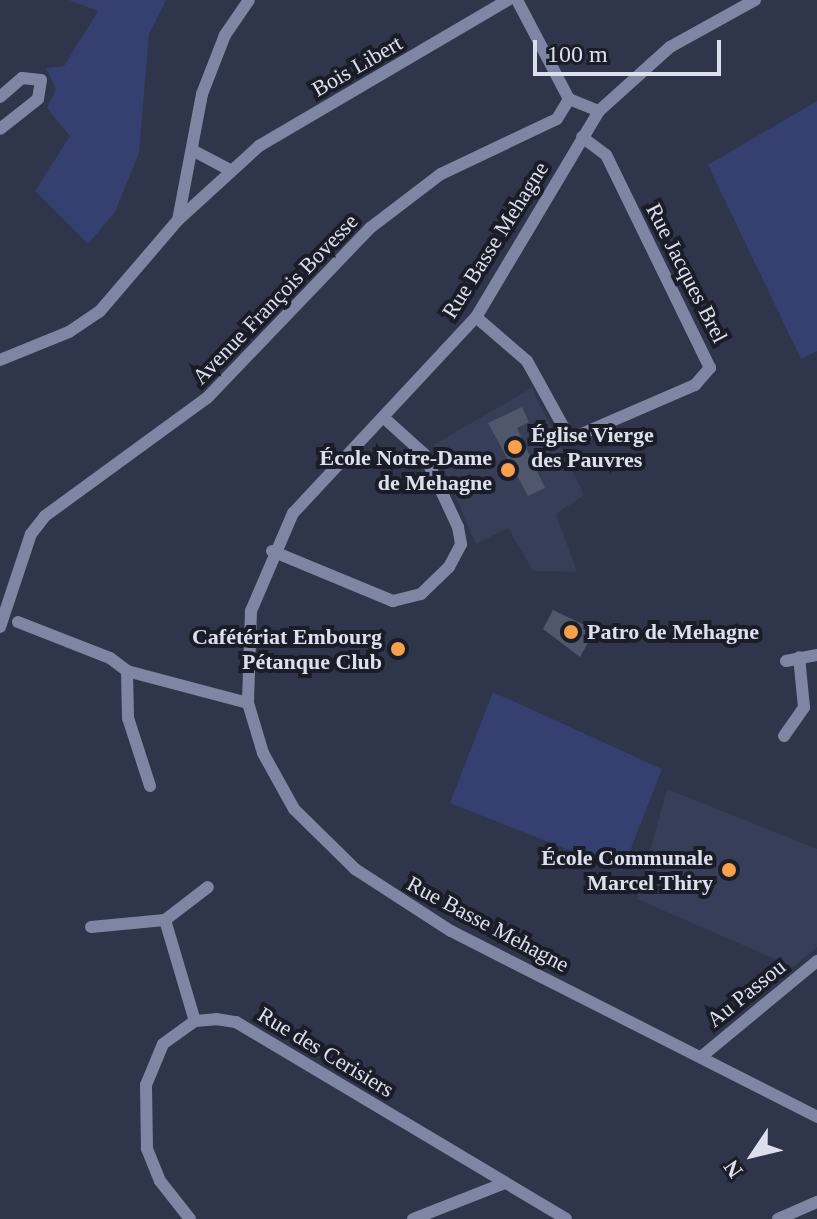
<!DOCTYPE html>
<meta charset="utf-8">
<style>
body{margin:0}
#map{position:relative;width:817px;height:1219px;overflow:hidden;background:#2f354a;font-family:Georgia,serif}
div>[style]{position:absolute}
.built>*{inset:0;background:#363e58}
.green>*{inset:0;background:#354070}
.building>*{inset:0;background:#50576d}
.minor>*{height:12px;margin:-6px;padding:0 6px;transform-origin:6px;border-radius:6px;background:#7e86a3}
.dots>*{width:22px;height:22px;translate:-50% -50%;box-sizing:border-box;border:4px solid #1a1d27;border-radius:50%}
span{translate:-50% -50%;white-space:nowrap;text-align:center;line-height:1.15;-webkit-text-stroke:8px #1a1d27;paint-order:stroke}
.street-label{font-size:22px;color:#dce0ee}
.poi-label{font-size:22px;color:#dce0ee;font-weight:700}
.left{translate:0 -50%;text-align:left}
.right{translate:-100% -50%;text-align:right}
.north{position:absolute;left:713px;top:1115px;width:80px;height:80px;-webkit-text-stroke:6px #1a1d27;paint-order:stroke;rotate:235deg;font-size:22px;font-weight:700;line-height:32px;text-align:center;color:#dce0ee}
.north::after{content:'';display:block;margin:auto;width:28px;height:36px;background:#dce0ee;clip-path:polygon(50% 0,100% 100%,50% 72%,0 100%)}
.scale{position:absolute;left:533px;top:40px;width:188px;height:36px;box-sizing:border-box;border:4px solid #dce0ee;border-top:0;padding-left:10px;font-size:24px;line-height:28px;white-space:nowrap;color:#dce0ee;-webkit-text-stroke:6px #1a1d27;paint-order:stroke}
</style>
<div id="map">
<div class="built">
<div style="clip-path:polygon(532px 388px,584px 495px,556px 514px,577px 572px,533px 571px,508px 528px,476px 544px,433px 445px)"></div>
<div style="clip-path:polygon(667px 789px,817px 849px,817px 947px,793px 967px,637px 899px)"></div>
</div>
<div class="green">
<div style="clip-path:polygon(69px 0,166px 0,149px 34px,139px 153px,115px 212px,88px 244px,35px 191px,70px 136px,47px 108px,56px 89px,46px 68px,64px 66px,98px 11px)"></div>
<div style="clip-path:polygon(817px 101px,817px 351px,801px 359px,708px 165px)"></div>
<div style="clip-path:polygon(493px 692px,662px 769px,622px 871px,450px 803px)"></div>
</div>
<div class="building">
<div style="clip-path:polygon(522px 407px,529px 422px,517px 428px,545px 488px,528px 496px,488px 423px)"></div>
<div style="clip-path:polygon(553px 610px,595px 630px,580px 657px,543px 629px)"></div>
</div>
<div class="minor">
<div style="left:517px;top:0;width:112px;rotate:62.3deg"></div>
<div style="left:755px;top:0;width:97px;rotate:151.1deg"></div>
<div style="left:670px;top:47px;width:96px;rotate:138deg"></div>
<div style="left:599px;top:111px;width:240px;rotate:120.8deg"></div>
<div style="left:476px;top:317px;width:268px;rotate:133deg"></div>
<div style="left:293px;top:513px;width:107px;rotate:113.2deg"></div>
<div style="left:251px;top:611px;width:92px;rotate:91.9deg"></div>
<div style="left:248px;top:703px;width:52px;rotate:73.3deg"></div>
<div style="left:263px;top:753px;width:64px;rotate:61deg"></div>
<div style="left:294px;top:809px;width:86px;rotate:44.5deg"></div>
<div style="left:355px;top:869px;width:114px;rotate:32.9deg"></div>
<div style="left:451px;top:931px;width:411px;rotate:26.9deg"></div>
<div style="left:0;top:97px;width:29px;rotate:-41deg"></div>
<div style="left:22px;top:78px;width:19px;rotate:6deg"></div>
<div style="left:41px;top:80px;width:19px;rotate:99deg"></div>
<div style="left:38px;top:99px;width:48px;rotate:141.7deg"></div>
<div style="left:192px;top:150px;width:41px;rotate:27.8deg"></div>
<div style="left:178px;top:220px;width:128px;rotate:-79.2deg"></div>
<div style="left:202px;top:94px;width:63px;rotate:-68.7deg"></div>
<div style="left:225px;top:35px;width:42px;rotate:-55.6deg"></div>
<div style="left:476px;top:317px;width:67px;rotate:40.8deg"></div>
<div style="left:527px;top:361px;width:89px;rotate:61.1deg"></div>
<div style="left:570px;top:439px;width:136px;rotate:-23.4deg"></div>
<div style="left:695px;top:385px;width:23px;rotate:-49deg"></div>
<div style="left:710px;top:368px;width:237px;rotate:-116deg"></div>
<div style="left:606px;top:155px;width:30px;rotate:-143deg"></div>
<div style="left:0;top:360px;width:74px;rotate:-22.1deg"></div>
<div style="left:69px;top:332px;width:37px;rotate:-34deg"></div>
<div style="left:100px;top:311px;width:120px;rotate:-49.4deg"></div>
<div style="left:178px;top:220px;width:110px;rotate:-42.4deg"></div>
<div style="left:259px;top:146px;width:289px;rotate:-30.4deg"></div>
<div style="left:272px;top:551px;width:131px;rotate:22.5deg"></div>
<div style="left:393px;top:601px;width:29px;rotate:-14deg"></div>
<div style="left:421px;top:594px;width:39px;rotate:-44deg"></div>
<div style="left:449px;top:567px;width:26px;rotate:-62deg"></div>
<div style="left:461px;top:544px;width:17px;rotate:-100deg"></div>
<div style="left:458px;top:527px;width:81px;rotate:-115deg"></div>
<div style="left:424px;top:454px;width:55px;rotate:-137.9deg"></div>
<div style="left:18px;top:622px;width:99px;rotate:21.4deg"></div>
<div style="left:110px;top:658px;width:21px;rotate:37deg"></div>
<div style="left:0;top:627px;width:98px;rotate:-71.6deg"></div>
<div style="left:31px;top:534px;width:23px;rotate:-52deg"></div>
<div style="left:45px;top:516px;width:200px;rotate:-36.1deg"></div>
<div style="left:207px;top:398px;width:236px;rotate:-46.2deg"></div>
<div style="left:370px;top:228px;width:89px;rotate:-37.3deg"></div>
<div style="left:441px;top:174px;width:128px;rotate:-25.4deg"></div>
<div style="left:557px;top:119px;width:23px;rotate:-59deg"></div>
<div style="left:569px;top:99px;width:32px;rotate:22deg"></div>
<div style="left:786px;top:661px;width:32px;rotate:-11deg"></div>
<div style="left:784px;top:736px;width:35px;rotate:-55deg"></div>
<div style="left:804px;top:707px;width:50px;rotate:-95.7deg"></div>
<div style="left:150px;top:786px;width:71px;rotate:-107.9deg"></div>
<div style="left:128px;top:718px;width:47px;rotate:-91.2deg"></div>
<div style="left:127px;top:671px;width:125px;rotate:14.8deg"></div>
<div style="left:165px;top:920px;width:105px;rotate:73.5deg"></div>
<div style="left:91px;top:927px;width:74px;rotate:-5.4deg"></div>
<div style="left:165px;top:920px;width:54px;rotate:-37.5deg"></div>
<div style="left:701px;top:1057px;width:151px;rotate:-39.6deg"></div>
<div style="left:190px;top:1219px;width:48px;rotate:-128.3deg"></div>
<div style="left:160px;top:1181px;width:35px;rotate:-112deg"></div>
<div style="left:147px;top:1149px;width:64px;rotate:-90.9deg"></div>
<div style="left:146px;top:1085px;width:44px;rotate:-67.5deg"></div>
<div style="left:163px;top:1044px;width:39px;rotate:-36deg"></div>
<div style="left:195px;top:1021px;width:21px;rotate:-5deg"></div>
<div style="left:216px;top:1019px;width:20px;rotate:9deg"></div>
<div style="left:236px;top:1022px;width:384px;rotate:30.8deg"></div>
<div style="left:413px;top:1219px;width:99px;rotate:-21.4deg"></div>
<div style="left:778px;top:1219px;width:43px;rotate:-23.6deg"></div>
</div>
<div class="dots">
<div style="left:515px;top:447px;background:#f8a04b"></div>
<div style="left:508px;top:470px;background:#f8a04b"></div>
<div style="left:571px;top:632px;background:#f8a04b"></div>
<div style="left:398px;top:649px;background:#f8a04b"></div>
<div style="left:729px;top:870px;background:#f8a04b"></div>
</div>
<div class="street-label">
<span style="left:357px;top:66px;rotate:-30deg">Bois Libert</span>
<span style="left:495px;top:240px;rotate:-58deg">Rue Basse Mehagne</span>
<span style="left:687px;top:273px;rotate:63deg">Rue Jacques Brel</span>
<span style="left:275px;top:299px;rotate:-46deg">Avenue François Bovesse</span>
<span style="left:488px;top:924px;rotate:28deg">Rue Basse Mehagne</span>
<span style="left:746px;top:993px;rotate:-39deg">Au Passou</span>
<span style="left:326px;top:1052px;rotate:31deg">Rue des Cerisiers</span>
</div>
<div class="poi-label">
<span class="left" style="left:531px;top:447px">Église Vierge<br>des Pauvres</span>
<span class="right" style="left:492px;top:470px">École Notre-Dame<br>de Mehagne</span>
<span class="left" style="left:587px;top:632px">Patro de Mehagne</span>
<span class="right" style="left:382px;top:649px">Cafétériat Embourg<br>Pétanque Club</span>
<span class="right" style="left:713px;top:870px">École Communale<br>Marcel Thiry</span>
</div>
<div class="north">N</div>
<div class="scale">100 m</div>
</div>
